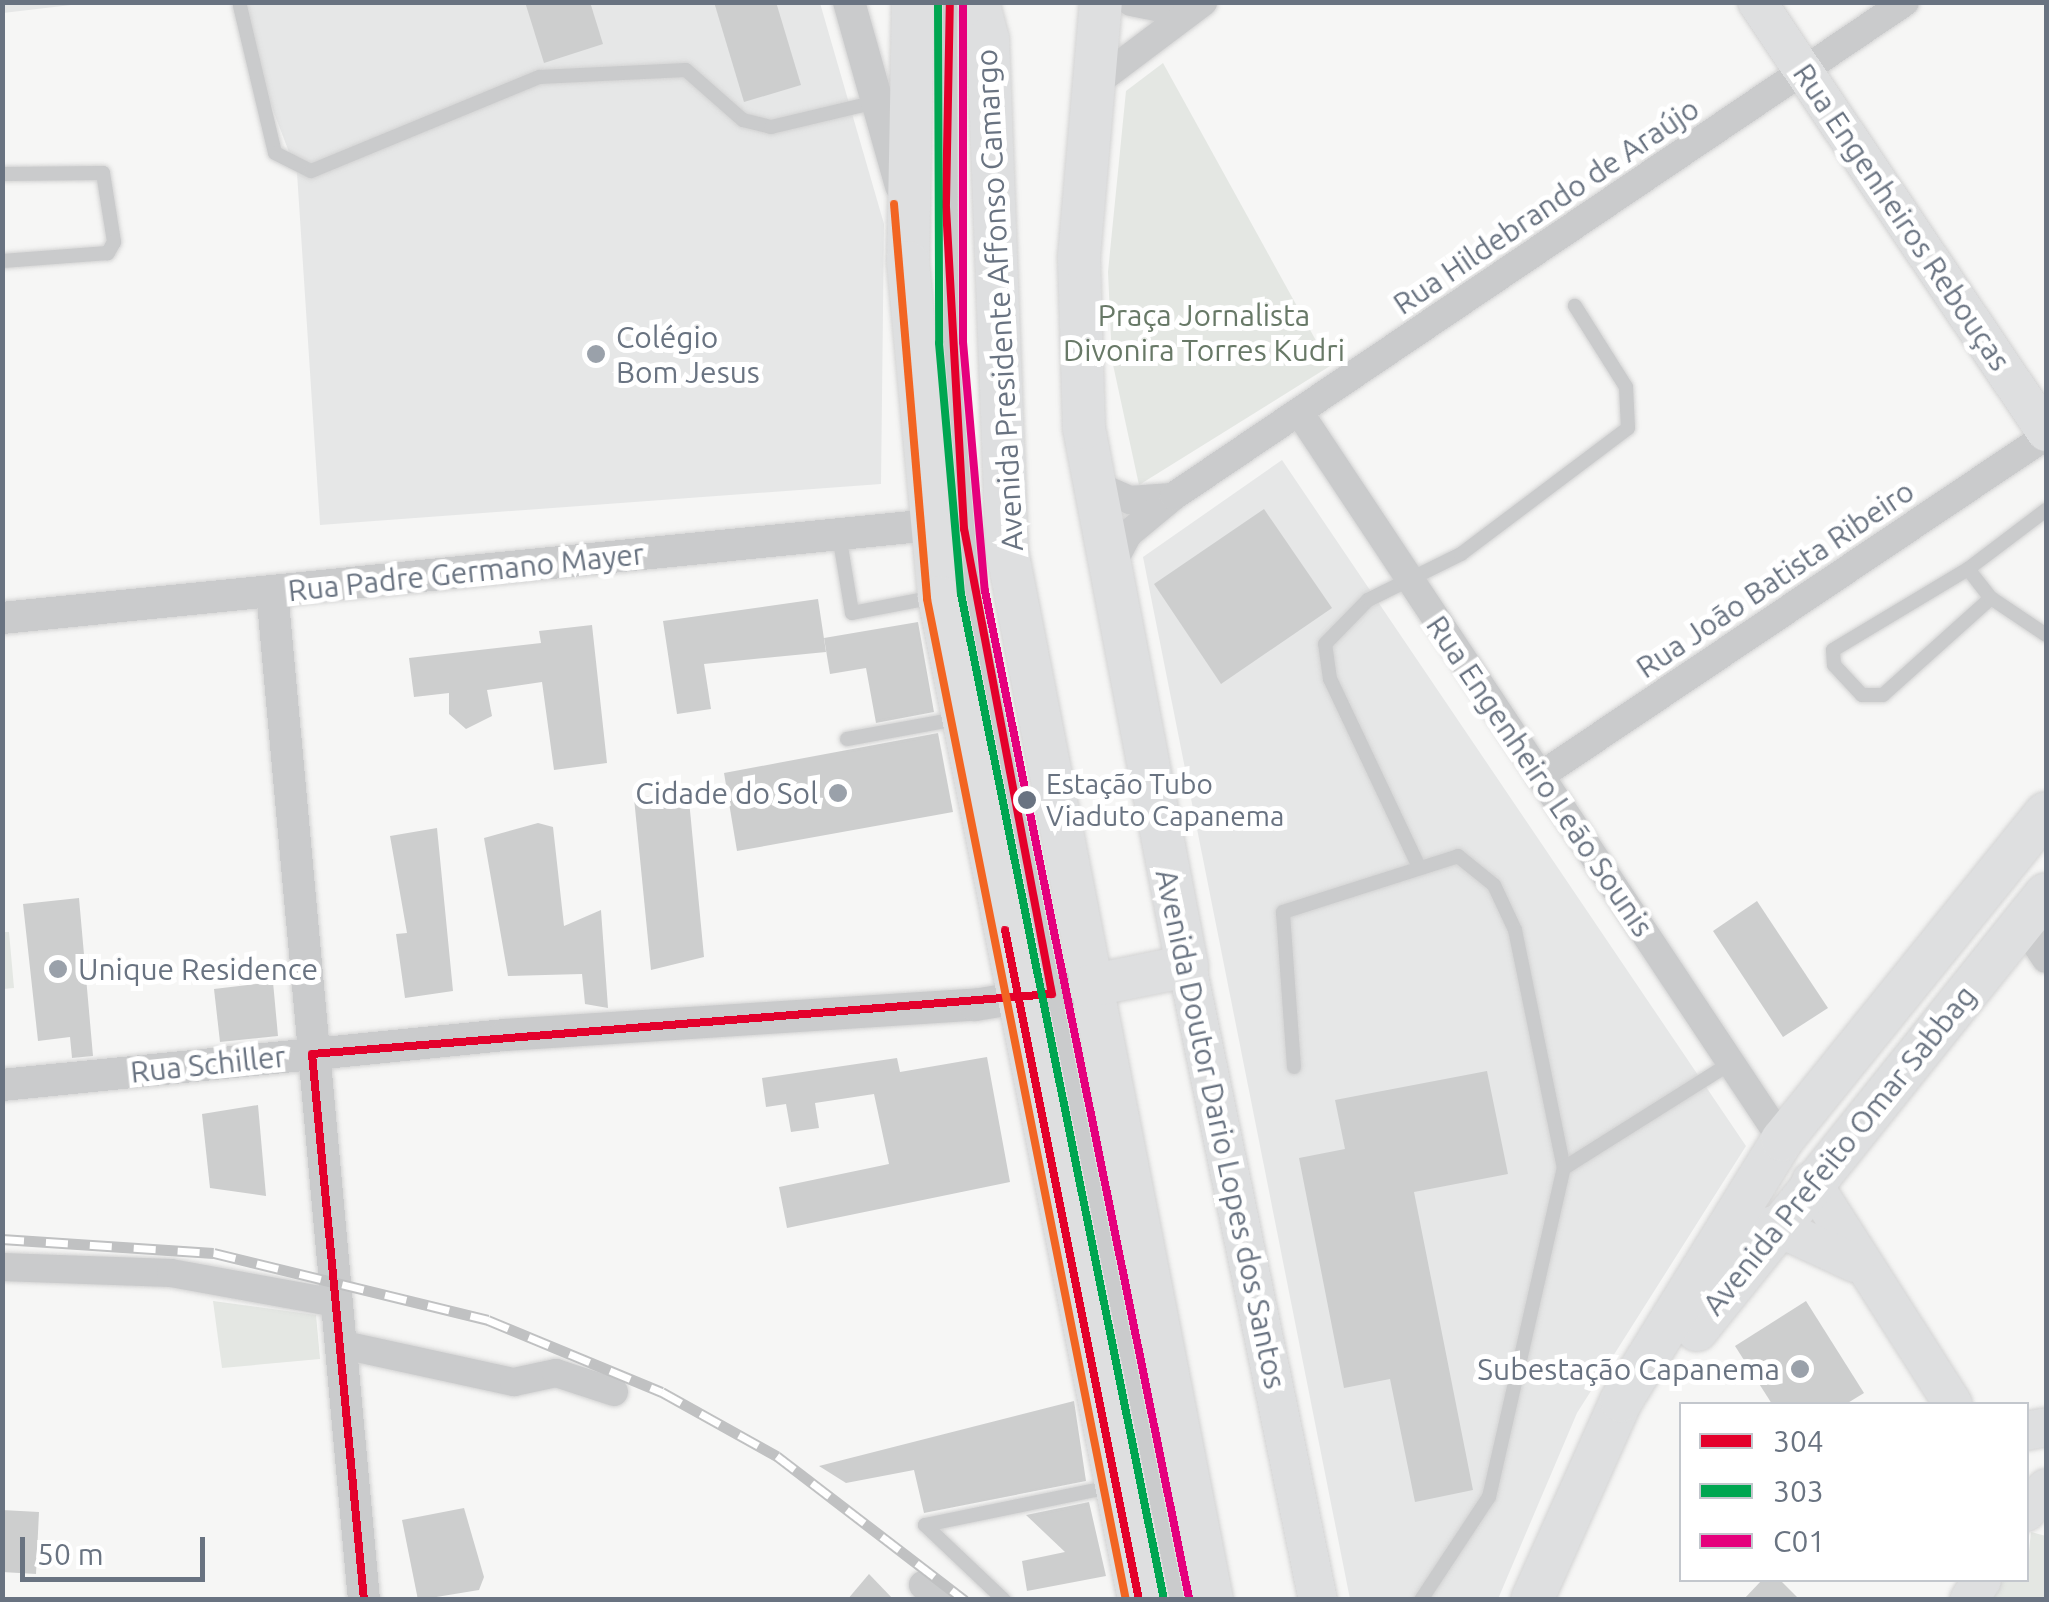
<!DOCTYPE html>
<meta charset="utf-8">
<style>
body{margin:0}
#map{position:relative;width:2049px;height:1602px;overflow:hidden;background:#f6f6f5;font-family:Ubuntu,sans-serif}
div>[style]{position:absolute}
.built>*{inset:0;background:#e6e7e7}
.green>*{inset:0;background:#e4e7e3}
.building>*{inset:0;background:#cdcece}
.roads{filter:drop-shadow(0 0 2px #d3d3d3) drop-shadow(0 0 2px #d3d3d3)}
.service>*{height:14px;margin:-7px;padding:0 7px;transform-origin:7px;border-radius:7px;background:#cacbcc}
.minor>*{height:28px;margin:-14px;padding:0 14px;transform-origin:14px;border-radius:14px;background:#cacbcc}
.tertiary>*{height:32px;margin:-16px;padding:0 16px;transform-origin:16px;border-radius:16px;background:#cacbcc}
.secondary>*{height:38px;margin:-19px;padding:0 19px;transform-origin:19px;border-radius:19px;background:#dedfe0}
.primary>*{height:42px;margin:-21px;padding:0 21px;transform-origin:21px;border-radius:21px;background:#dedfe0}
.rail>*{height:11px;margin-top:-5.5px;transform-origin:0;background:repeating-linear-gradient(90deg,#fff 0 22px,#c0c1c2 0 44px);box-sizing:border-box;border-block:2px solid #c0c1c2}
.bus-1>*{height:8px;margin:-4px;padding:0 4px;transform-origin:4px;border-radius:4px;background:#e4002b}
.bus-2>*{height:8px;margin:-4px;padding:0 4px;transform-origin:4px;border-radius:4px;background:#00a651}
.bus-3>*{height:8px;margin:-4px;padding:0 4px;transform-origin:4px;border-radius:4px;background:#e5007d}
.bus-4>*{height:8px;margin:-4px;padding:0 4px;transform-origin:4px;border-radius:4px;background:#f26522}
.dots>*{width:28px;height:28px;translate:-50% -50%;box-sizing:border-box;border:5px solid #fff;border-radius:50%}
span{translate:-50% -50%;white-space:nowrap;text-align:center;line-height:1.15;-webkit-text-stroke:10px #fff;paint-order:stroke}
.bus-label{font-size:28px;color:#697381}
.left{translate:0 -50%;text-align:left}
.street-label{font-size:30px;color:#697381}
.park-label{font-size:30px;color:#687967}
.poi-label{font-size:30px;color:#697381}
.right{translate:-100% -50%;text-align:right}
.frame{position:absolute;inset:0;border:5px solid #697381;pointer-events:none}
.legend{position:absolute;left:1679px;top:1402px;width:350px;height:180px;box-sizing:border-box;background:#fff;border:2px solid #c3c7cd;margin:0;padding:12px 18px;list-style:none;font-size:30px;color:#697381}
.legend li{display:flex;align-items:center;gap:20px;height:50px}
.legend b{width:50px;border:2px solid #c3c7cd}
.scale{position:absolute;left:20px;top:1537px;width:185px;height:45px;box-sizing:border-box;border:5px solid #697381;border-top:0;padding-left:12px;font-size:30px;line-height:35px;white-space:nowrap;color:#697381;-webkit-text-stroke:8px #fff;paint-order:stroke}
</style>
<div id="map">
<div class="built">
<div style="clip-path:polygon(3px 2px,88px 2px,88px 3px,3px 13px)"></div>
<div style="clip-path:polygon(232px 3px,820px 3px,884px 224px,881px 484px,320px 525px,297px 173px)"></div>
<div style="clip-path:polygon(1282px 460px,1746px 1146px,1577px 1413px,1498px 1599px,1350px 1599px,1143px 557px)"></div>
</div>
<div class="green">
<div style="clip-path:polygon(1163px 63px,1330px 366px,1139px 485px,1112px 360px,1108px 272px,1126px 91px)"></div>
<div style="clip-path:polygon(3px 932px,9px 932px,14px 988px,3px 989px)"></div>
<div style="clip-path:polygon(213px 1301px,316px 1315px,320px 1359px,222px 1368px)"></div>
<div style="clip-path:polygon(2031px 1532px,2046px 1536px,2046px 1599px,1986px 1600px,1999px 1580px,2026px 1580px)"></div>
</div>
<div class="building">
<div style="clip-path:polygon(525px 2px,590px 2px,603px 44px,544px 63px)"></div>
<div style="clip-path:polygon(714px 2px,776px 2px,801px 85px,744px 102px)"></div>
<div style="clip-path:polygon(1264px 509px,1332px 608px,1221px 684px,1154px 584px)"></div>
<div style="clip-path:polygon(818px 599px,826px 652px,704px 664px,711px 709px,677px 714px,663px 621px)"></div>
<div style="clip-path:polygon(918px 622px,934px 712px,876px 723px,866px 668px,830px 674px,824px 638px)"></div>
<div style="clip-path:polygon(592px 625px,607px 763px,554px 770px,542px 682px,487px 690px,492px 716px,466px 729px,449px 714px,449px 693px,414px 697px,409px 658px,541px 643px,539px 631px)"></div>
<div style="clip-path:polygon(938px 733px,953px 812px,737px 851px,724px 773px)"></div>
<div style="clip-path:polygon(677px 794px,689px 800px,704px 957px,651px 970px,634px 798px)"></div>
<div style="clip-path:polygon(538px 823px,553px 827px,564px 926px,601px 910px,608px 1008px,585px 1004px,582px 974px,508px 976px,484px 838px)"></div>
<div style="clip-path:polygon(437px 828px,453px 991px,405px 998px,396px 934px,407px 933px,390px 836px)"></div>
<div style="clip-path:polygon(79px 898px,93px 1056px,72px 1058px,70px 1037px,38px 1041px,23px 904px)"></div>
<div style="clip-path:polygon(1757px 901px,1828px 1008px,1783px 1037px,1713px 931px)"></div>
<div style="clip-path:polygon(273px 982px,278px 1036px,220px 1042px,214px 989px)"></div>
<div style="clip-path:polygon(987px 1057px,1010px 1182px,787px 1228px,779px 1187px,889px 1164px,874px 1094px,815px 1103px,819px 1128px,791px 1132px,786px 1104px,766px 1107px,762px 1078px,897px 1058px,900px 1072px)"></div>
<div style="clip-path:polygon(1487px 1071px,1508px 1174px,1414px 1192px,1473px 1490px,1415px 1502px,1390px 1379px,1344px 1388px,1299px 1158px,1345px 1149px,1335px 1100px)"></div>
<div style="clip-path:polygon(258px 1105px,266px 1196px,210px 1188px,202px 1114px)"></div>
<div style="clip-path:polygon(1806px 1301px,1864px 1393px,1846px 1404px,1772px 1404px,1735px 1346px)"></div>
<div style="clip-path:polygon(1074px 1401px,1086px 1481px,924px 1513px,914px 1470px,846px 1483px,819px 1466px)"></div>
<div style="clip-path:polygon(1089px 1502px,1106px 1576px,1027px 1591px,1022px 1561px,1065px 1552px,1026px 1515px)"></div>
<div style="clip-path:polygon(464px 1508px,484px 1577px,479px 1590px,418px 1600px,402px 1520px)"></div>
<div style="clip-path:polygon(2px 1510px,39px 1512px,36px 1574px,2px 1572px)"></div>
<div style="clip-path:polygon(869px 1574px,894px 1600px,847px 1600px)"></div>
<div style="clip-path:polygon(1762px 1580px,1780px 1580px,1800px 1600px,1743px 1600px)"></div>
</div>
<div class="roads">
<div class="service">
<div style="left:950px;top:2px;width:341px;rotate:89.8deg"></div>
<div style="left:951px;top:343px;width:251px;rotate:85deg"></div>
<div style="left:973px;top:593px;width:1027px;rotate:78.55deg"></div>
<div style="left:240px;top:6px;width:151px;rotate:76.6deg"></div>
<div style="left:275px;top:153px;width:40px;rotate:26.6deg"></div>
<div style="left:311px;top:171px;width:247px;rotate:-22.4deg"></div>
<div style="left:539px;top:77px;width:147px;rotate:-2.7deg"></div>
<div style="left:686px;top:70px;width:76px;rotate:41.3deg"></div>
<div style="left:743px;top:120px;width:29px;rotate:14deg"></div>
<div style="left:771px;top:127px;width:108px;rotate:-13.4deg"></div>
<div style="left:2px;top:174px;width:101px;rotate:-0.6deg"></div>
<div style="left:103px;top:173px;width:70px;rotate:80.9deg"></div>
<div style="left:114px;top:242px;width:13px;rotate:119deg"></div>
<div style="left:108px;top:253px;width:106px;rotate:175.7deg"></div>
<div style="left:839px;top:535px;width:79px;rotate:80.5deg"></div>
<div style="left:852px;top:613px;width:85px;rotate:-10.9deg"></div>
<div style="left:1968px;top:569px;width:98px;rotate:-37.1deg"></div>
<div style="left:1991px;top:598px;width:145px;rotate:138.1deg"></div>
<div style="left:1883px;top:695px;width:21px;rotate:180deg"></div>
<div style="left:1862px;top:695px;width:41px;rotate:-133deg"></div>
<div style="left:1834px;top:665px;width:15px;rotate:-94deg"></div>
<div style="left:1833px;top:650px;width:157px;rotate:-31deg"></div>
<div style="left:1968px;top:569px;width:37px;rotate:52deg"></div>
<div style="left:1991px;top:598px;width:66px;rotate:33.9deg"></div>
<div style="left:847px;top:739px;width:112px;rotate:-10.3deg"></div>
<div style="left:1419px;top:867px;width:208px;rotate:-115.3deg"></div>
<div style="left:1330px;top:679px;width:35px;rotate:-98deg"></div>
<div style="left:1325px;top:644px;width:62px;rotate:-45.7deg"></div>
<div style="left:1368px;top:600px;width:104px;rotate:-26.3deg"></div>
<div style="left:1461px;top:554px;width:209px;rotate:-37deg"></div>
<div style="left:1628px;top:428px;width:41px;rotate:-92.8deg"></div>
<div style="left:1626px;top:387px;width:96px;rotate:-122.2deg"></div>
<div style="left:1294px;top:1067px;width:155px;rotate:-94.1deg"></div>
<div style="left:1283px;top:912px;width:184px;rotate:-17.7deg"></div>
<div style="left:1458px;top:856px;width:46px;rotate:38.9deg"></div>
<div style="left:1494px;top:885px;width:50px;rotate:65deg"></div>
<div style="left:1515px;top:930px;width:243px;rotate:78.4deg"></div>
<div style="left:1004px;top:1600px;width:109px;rotate:-136.5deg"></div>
<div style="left:925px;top:1525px;width:189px;rotate:-11.6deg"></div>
<div style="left:1421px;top:1600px;width:123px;rotate:-56.6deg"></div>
<div style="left:1489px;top:1497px;width:337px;rotate:-77.2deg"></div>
<div style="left:1564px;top:1168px;width:197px;rotate:-32.2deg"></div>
</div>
<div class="minor">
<div style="left:1131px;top:2px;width:57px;rotate:11.1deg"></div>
<div style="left:1093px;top:85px;width:138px;rotate:-37deg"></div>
<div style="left:1299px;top:412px;width:874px;rotate:56.44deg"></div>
<div style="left:1091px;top:483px;width:43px;rotate:23.6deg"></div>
<div style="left:1130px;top:500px;width:42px;rotate:-4.1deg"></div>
<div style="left:1111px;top:566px;width:36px;rotate:-62deg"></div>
<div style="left:1128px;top:534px;width:60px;rotate:-39.6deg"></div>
<div style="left:1174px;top:496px;width:882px;rotate:-34.05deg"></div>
<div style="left:1540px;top:776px;width:610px;rotate:-33.9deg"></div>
<div style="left:2022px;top:923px;width:43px;rotate:56.3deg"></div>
<div style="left:2px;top:1267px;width:169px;rotate:2deg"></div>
<div style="left:171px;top:1273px;width:168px;rotate:10.3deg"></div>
<div style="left:339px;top:1344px;width:179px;rotate:12.3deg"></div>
<div style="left:514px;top:1382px;width:43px;rotate:-12.1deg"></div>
<div style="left:556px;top:1373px;width:61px;rotate:18.1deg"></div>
<div style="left:923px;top:1585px;width:21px;rotate:45deg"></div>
</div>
<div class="tertiary">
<div style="left:849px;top:2px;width:191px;rotate:74.2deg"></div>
<div style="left:272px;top:591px;width:1013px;rotate:84.79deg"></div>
<div style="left:2px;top:618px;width:933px;rotate:-5.72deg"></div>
<div style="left:2px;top:1085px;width:505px;rotate:-5.68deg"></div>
<div style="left:505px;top:1035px;width:471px;rotate:-3.7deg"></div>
<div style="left:975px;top:1005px;width:116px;rotate:-9.5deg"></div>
</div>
<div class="secondary">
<div style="left:1757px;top:2px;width:518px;rotate:56.1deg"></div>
<div style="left:1187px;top:966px;width:647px;rotate:78.33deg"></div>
<div style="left:1811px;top:1181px;width:264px;rotate:57.5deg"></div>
<div style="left:1773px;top:1225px;width:90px;rotate:24.9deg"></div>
<div style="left:2026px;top:1431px;width:20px;rotate:-11deg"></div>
<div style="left:2026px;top:1512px;width:31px;rotate:-50deg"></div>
<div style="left:1969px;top:1600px;width:24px;rotate:-57deg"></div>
</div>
<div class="primary">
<div style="left:913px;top:2px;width:260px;rotate:91.1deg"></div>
<div style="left:908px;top:262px;width:336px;rotate:84.7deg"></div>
<div style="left:939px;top:597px;width:1023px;rotate:78.72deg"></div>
<div style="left:978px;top:2px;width:38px;rotate:75deg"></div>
<div style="left:988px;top:39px;width:511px;rotate:87.87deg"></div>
<div style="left:1007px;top:550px;width:1070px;rotate:78.95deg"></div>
<div style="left:1089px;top:986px;width:100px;rotate:-11.5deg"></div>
<div style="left:1187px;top:966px;width:548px;rotate:-100.84deg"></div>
<div style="left:1084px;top:428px;width:171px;rotate:-91.7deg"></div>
<div style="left:1079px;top:257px;width:256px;rotate:-85.1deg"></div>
<div style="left:1697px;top:1330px;width:558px;rotate:-51.32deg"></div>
<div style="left:1532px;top:1600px;width:218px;rotate:-65.9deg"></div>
<div style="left:1621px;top:1401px;width:307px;rotate:-58.3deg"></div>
<div style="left:1782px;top:1140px;width:420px;rotate:-51.1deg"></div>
</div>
</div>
<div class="rail">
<div style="left:2px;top:1239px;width:212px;rotate:3.8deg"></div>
<div style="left:214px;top:1253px;width:282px;rotate:13.7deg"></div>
<div style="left:488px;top:1320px;width:188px;rotate:22.5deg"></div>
<div style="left:662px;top:1392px;width:132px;rotate:29.1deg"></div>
<div style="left:777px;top:1456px;width:237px;rotate:37.5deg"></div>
</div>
<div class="bus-1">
<div style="left:1005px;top:930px;width:683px;rotate:78.69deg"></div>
<div style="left:364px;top:1600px;width:548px;rotate:-95.44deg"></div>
<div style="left:312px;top:1054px;width:742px;rotate:-4.64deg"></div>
<div style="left:1052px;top:994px;width:473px;rotate:-100.7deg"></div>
<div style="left:964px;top:529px;width:326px;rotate:-93.2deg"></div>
<div style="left:946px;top:203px;width:201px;rotate:-88.9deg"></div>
</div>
<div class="bus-2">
<div style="left:938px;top:2px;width:341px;rotate:89.8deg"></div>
<div style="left:939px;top:343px;width:252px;rotate:85deg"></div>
<div style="left:961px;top:594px;width:1026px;rotate:78.59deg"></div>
</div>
<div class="bus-3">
<div style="left:963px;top:2px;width:340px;rotate:90deg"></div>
<div style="left:963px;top:342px;width:250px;rotate:85deg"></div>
<div style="left:985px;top:591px;width:1027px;rotate:78.55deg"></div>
</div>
<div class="bus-4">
<div style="left:894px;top:204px;width:396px;rotate:85.2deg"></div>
<div style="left:927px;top:599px;width:1021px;rotate:78.76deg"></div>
</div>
<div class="dots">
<div style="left:596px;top:354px;background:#9aa1aa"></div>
<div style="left:838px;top:793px;background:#9aa1aa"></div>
<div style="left:1027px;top:800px;background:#697381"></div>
<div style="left:58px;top:969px;background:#9aa1aa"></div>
<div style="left:1800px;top:1369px;background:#9aa1aa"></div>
</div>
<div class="bus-label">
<span class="left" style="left:1046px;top:800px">Estação Tubo<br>Viaduto Capanema</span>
</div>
<div class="street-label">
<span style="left:1546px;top:206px;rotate:-34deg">Rua Hildebrando de Araújo</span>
<span style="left:1902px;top:217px;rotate:56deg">Rua Engenheiros Rebouças</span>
<span style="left:999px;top:300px;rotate:-93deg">Avenida Presidente Affonso Camargo</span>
<span style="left:466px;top:572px;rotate:-6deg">Rua Padre Germano Mayer</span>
<span style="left:1775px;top:579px;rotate:-34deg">Rua João Batista Ribeiro</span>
<span style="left:1540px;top:776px;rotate:56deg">Rua Engenheiro Leão Sounis</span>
<span style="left:208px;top:1064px;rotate:-6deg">Rua Schiller</span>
<span style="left:1221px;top:1129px;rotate:78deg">Avenida Doutor Dario Lopes dos Santos</span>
<span style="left:1839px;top:1150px;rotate:-51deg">Avenida Prefeito Omar Sabbag</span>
</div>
<div class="park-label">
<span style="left:1204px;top:332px">Praça Jornalista<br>Divonira Torres Kudri</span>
</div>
<div class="poi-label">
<span class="left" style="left:616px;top:354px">Colégio<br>Bom Jesus</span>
<span class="right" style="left:818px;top:793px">Cidade do Sol</span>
<span class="left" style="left:78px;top:969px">Unique Residence</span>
<span class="right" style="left:1780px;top:1369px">Subestação Capanema</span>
</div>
<div class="frame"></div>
<ul class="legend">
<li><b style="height:12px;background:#e4002b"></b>304</li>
<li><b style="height:12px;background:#00a651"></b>303</li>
<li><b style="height:12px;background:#e5007d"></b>C01</li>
</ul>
<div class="scale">50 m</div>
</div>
